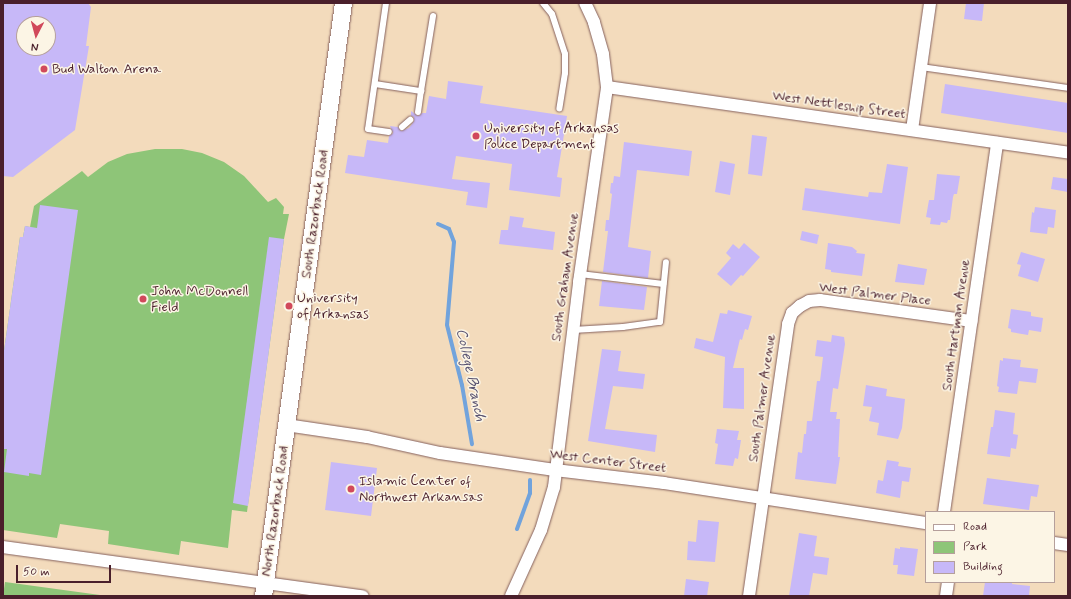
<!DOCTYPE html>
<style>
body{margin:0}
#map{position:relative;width:1071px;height:599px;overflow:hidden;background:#f3dbbc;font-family:Mynerve,sans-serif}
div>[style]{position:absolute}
.green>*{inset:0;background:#8ec578}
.stream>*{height:4px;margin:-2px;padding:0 2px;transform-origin:2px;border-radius:2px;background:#71a3dc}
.building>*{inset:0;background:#c7b8f8}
.roads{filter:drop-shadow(0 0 1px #85615e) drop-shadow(0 0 1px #85615e)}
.lane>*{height:6px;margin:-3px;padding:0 3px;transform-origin:3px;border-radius:3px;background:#fff}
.street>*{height:12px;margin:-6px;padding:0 6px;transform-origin:6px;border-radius:6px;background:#fff}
.secondary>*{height:17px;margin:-8.5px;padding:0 8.5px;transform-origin:8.5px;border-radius:8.5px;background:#fff}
.dots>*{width:11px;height:11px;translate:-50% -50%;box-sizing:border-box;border:2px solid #fcf5e5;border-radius:50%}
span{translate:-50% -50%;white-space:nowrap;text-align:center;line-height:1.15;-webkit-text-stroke:3px #fcf5e5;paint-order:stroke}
.poi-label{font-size:14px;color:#4a1f2b}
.left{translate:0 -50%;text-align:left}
.street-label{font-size:14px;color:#4a1f2b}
.water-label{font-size:15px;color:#5a5472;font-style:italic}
.frame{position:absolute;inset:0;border:4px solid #4a1f2b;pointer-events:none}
.legend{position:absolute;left:925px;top:511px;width:130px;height:72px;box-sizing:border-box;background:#fcf5e5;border:1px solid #b59f9b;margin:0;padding:5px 7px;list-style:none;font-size:12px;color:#4a1f2b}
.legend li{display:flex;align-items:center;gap:8px;height:20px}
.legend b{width:20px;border:1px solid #b59f9b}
.north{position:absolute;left:16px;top:16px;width:40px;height:40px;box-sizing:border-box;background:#fcf5e5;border:1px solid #b59f9b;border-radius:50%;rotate:186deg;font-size:11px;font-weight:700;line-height:16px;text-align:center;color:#4a1f2b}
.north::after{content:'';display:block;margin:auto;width:14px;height:18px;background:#d1495b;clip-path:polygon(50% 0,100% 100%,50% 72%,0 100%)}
.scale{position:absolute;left:16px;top:565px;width:95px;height:18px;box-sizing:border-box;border:2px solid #4a1f2b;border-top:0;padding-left:5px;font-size:12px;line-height:14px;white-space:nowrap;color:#4a1f2b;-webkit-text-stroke:3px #fcf5e5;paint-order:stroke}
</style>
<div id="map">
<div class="green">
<div style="clip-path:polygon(155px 149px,182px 149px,202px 153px,224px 162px,244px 176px,268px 202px,276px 198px,284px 207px,283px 214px,289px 214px,284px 239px,247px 512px,232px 510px,228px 548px,181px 541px,179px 555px,108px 544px,109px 531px,60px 524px,57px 538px,3px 530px,3px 358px,20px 237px,23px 237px,25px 226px,30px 227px,34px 206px,82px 171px,88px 177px,108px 162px,127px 154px)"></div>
<div style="clip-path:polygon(5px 582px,100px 595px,100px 596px,3px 596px)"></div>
</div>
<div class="stream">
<div style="left:438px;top:224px;width:12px;rotate:24deg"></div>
<div style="left:449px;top:229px;width:14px;rotate:69deg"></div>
<div style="left:454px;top:242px;width:83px;rotate:94.8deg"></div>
<div style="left:447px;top:325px;width:62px;rotate:76deg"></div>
<div style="left:462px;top:385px;width:60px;rotate:80.4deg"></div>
<div style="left:517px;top:529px;width:38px;rotate:-70deg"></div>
<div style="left:530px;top:493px;width:13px;rotate:-90deg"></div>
</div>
<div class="building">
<div style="clip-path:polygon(evenodd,3px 3px,88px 3px,91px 7px,86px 46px,89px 46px,75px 130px,13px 177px,3px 176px,3px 3px,24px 24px,48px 24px,48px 48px,24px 48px,24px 24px)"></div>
<div style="clip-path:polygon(966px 3px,984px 3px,982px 21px,964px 19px)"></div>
<div style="clip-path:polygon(448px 81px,483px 86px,480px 103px,567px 116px,557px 177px,562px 178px,560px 197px,509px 190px,512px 164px,456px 156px,452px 179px,490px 183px,487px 208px,466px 205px,468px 192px,345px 173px,348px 155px,364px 157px,367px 140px,388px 143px,389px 136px,393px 133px,390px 126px,398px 127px,401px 131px,409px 128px,414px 121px,414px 117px,411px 116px,411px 111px,418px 116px,422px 113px,426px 113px,429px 96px,446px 99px)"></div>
<div style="clip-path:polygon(945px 84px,1068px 103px,1068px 133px,941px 113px)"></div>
<div style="clip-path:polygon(752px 135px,767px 137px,762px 176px,748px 174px)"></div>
<div style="clip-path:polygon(624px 142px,692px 151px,689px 176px,637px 170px,628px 247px,651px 251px,648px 278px,603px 272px,608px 231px,605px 231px,606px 220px,609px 220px,612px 194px,610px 193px,611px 183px,613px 183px,614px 176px,620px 177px)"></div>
<div style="clip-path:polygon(720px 161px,735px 164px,730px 195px,715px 192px)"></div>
<div style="clip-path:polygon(887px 164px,908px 167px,900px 224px,802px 210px,805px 188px,868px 197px,869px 192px,882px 193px)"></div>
<div style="clip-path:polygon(937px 174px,960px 176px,957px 194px,954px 194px,953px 197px,950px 220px,948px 220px,947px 223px,941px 222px,940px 225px,930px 224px,931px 218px,926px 217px,929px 200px,934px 200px)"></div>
<div style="clip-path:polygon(1053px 177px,1068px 179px,1068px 192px,1051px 189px)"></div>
<div style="clip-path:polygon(40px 205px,78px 210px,41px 475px,29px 473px,29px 476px,4px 472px,7px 449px,3px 449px,3px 358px,20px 237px,23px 237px,25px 226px,37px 228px)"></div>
<div style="clip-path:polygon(1035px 207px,1056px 210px,1054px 228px,1048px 227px,1047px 234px,1030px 232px,1032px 212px,1034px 213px)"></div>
<div style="clip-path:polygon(510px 216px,524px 218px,522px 227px,555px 232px,553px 250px,499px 244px,501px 230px,508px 230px)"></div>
<div style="clip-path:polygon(802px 231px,819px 235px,817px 244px,800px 240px)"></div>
<div style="clip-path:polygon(269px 237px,284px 239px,248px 506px,233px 503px)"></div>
<div style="clip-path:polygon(744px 243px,760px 257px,743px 276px,741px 275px,731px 286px,717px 274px,731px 258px,726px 253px,733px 244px,739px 249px)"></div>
<div style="clip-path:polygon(828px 243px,852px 247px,857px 251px,856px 253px,865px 254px,862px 276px,831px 272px,831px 270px,825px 269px)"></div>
<div style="clip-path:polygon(1021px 252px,1045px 259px,1038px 282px,1018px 276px,1021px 265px,1017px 264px)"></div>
<div style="clip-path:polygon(898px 264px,927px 269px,924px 285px,895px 282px)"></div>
<div style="clip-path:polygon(602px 281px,647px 287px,644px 310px,599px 306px)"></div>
<div style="clip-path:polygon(1011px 309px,1031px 312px,1031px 316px,1043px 318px,1041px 332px,1029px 330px,1028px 335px,1011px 332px,1011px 329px,1008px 328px)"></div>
<div style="clip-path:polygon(728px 310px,752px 316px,748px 330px,745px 329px,742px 340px,740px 339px,733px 368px,744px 368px,744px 409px,723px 408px,725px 357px,694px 348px,696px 338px,713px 342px,720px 313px,727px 314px)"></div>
<div style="clip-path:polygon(832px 335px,844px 337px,845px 344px,838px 389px,833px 388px,830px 412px,837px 412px,836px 419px,840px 419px,838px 457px,840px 457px,836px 484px,795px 479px,798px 452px,802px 453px,804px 434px,806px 434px,807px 421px,812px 421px,817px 381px,820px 381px,823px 357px,815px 356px,817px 340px,831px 342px)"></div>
<div style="clip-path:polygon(602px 349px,621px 351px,618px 371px,645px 374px,643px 389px,613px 386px,605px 429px,657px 435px,655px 452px,588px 441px)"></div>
<div style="clip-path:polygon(1003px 358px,1021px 360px,1020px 367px,1038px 369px,1036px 383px,1019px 381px,1017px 394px,998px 392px,999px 387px,997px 386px,1000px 360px,1003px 361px)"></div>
<div style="clip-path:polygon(866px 385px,887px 389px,886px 396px,905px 399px,902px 428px,898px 439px,877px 435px,879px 423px,869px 421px,872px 407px,863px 406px)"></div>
<div style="clip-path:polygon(995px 410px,1015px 413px,1013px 434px,1018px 435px,1016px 449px,1011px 448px,1010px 457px,987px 454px,991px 427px,993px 427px)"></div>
<div style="clip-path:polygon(717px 429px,739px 431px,737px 440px,741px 440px,738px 459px,735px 458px,733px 466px,715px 464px,718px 444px,715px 443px)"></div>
<div style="clip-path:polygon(887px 460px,899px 462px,898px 466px,911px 468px,909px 482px,902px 481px,900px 498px,876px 493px,878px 480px,883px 481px)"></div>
<div style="clip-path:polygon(331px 462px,377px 468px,371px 516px,325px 510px)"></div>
<div style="clip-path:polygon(987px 478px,1039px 485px,1037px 497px,1031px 496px,1029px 510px,983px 504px)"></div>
<div style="clip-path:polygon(698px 520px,719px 522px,715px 562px,687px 560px,688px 541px,696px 542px)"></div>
<div style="clip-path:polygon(799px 533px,817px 536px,814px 556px,829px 558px,827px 575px,813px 573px,809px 596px,789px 596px)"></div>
<div style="clip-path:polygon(900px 547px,918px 549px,914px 576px,897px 574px,898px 565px,893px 565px,895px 548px,900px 549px)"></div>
<div style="clip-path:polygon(686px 579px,709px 582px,707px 596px,684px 596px)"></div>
<div style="clip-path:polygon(985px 582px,1012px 582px,1012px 584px,1030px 586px,1029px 596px,983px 596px)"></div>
</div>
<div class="roads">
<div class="lane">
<div style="left:386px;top:3px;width:127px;rotate:98.1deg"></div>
<div style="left:368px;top:129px;width:21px;rotate:8deg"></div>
<div style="left:543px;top:3px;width:14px;rotate:51deg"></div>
<div style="left:552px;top:14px;width:42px;rotate:72deg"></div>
<div style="left:565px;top:54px;width:19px;rotate:90deg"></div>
<div style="left:565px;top:73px;width:36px;rotate:99deg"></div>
<div style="left:921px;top:67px;width:148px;rotate:8.1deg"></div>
<div style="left:375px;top:84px;width:47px;rotate:8.7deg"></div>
<div style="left:421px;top:91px;width:76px;rotate:-80.9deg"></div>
<div style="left:418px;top:112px;width:21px;rotate:-82deg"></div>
<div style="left:402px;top:127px;width:11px;rotate:-41deg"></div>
<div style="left:580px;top:274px;width:84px;rotate:6.9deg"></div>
<div style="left:573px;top:330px;width:50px;rotate:-3.4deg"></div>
<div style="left:623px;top:327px;width:37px;rotate:-8deg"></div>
<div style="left:660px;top:322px;width:60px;rotate:-84.3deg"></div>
</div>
<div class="street">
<div style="left:607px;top:87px;width:466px;rotate:8.1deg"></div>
<div style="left:912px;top:130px;width:128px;rotate:-81.9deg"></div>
<div style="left:286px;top:425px;width:82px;rotate:8.4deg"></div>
<div style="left:367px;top:437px;width:75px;rotate:12.4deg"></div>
<div style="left:440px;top:453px;width:116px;rotate:8.4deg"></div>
<div style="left:555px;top:470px;width:110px;rotate:6.8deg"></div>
<div style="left:664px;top:483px;width:265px;rotate:8.7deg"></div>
<div style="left:944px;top:512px;width:373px;rotate:-81.8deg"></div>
<div style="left:1054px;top:543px;width:14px;rotate:8deg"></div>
<div style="left:3px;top:547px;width:363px;rotate:7.8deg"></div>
<div style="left:511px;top:596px;width:72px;rotate:-65.6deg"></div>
<div style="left:541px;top:530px;width:45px;rotate:-73.2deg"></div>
<div style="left:554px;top:487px;width:207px;rotate:-83deg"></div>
<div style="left:579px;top:282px;width:197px;rotate:-81.8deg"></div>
<div style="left:607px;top:87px;width:33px;rotate:-97deg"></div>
<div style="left:603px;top:54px;width:33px;rotate:-106deg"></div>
<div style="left:594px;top:22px;width:21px;rotate:-115deg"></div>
<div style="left:749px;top:596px;width:275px;rotate:-81.8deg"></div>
<div style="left:788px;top:324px;width:12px;rotate:-70deg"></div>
<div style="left:792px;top:313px;width:11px;rotate:-41deg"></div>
<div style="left:800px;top:306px;width:10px;rotate:-29deg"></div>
<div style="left:809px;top:301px;width:11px;rotate:-5deg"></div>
<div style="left:820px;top:300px;width:153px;rotate:7.9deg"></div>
<div style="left:946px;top:596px;width:14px;rotate:-82deg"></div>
</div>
<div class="secondary">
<div style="left:263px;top:596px;width:598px;rotate:-82.32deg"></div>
</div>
</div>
<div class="dots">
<div style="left:44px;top:69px;background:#d1495b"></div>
<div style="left:476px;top:136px;background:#d1495b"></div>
<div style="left:143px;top:299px;background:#d1495b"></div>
<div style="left:289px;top:306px;background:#d1495b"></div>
<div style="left:351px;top:489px;background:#d1495b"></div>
</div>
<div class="poi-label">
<span class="left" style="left:52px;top:69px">Bud Walton Arena</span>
<span class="left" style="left:484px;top:136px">University of Arkansas<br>Police Department</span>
<span class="left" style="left:151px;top:299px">John McDonnell<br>Field</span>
<span class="left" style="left:297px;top:306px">University<br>of Arkansas</span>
<span class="left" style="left:359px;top:489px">Islamic Center of<br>Northwest Arkansas</span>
</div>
<div class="street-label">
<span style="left:839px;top:105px;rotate:8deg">West Nettleship Street</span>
<span style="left:315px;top:214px;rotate:-82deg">South Razorback Road</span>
<span style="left:565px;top:277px;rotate:-82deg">South Graham Avenue</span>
<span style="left:875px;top:294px;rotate:7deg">West Palmer Place</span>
<span style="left:956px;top:325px;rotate:-82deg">South Hartman Avenue</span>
<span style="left:762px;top:398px;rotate:-82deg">South Palmer Avenue</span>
<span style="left:608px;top:461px;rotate:7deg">West Center Street</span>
<span style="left:275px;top:511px;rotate:-82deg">North Razorback Road</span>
</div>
<div class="water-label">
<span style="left:470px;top:375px;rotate:78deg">College Branch</span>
</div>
<div class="frame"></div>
<ul class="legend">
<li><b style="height:5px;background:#fff"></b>Road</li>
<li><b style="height:11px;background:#8ec578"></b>Park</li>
<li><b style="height:11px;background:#c7b8f8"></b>Building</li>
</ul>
<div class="north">N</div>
<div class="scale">50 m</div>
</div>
